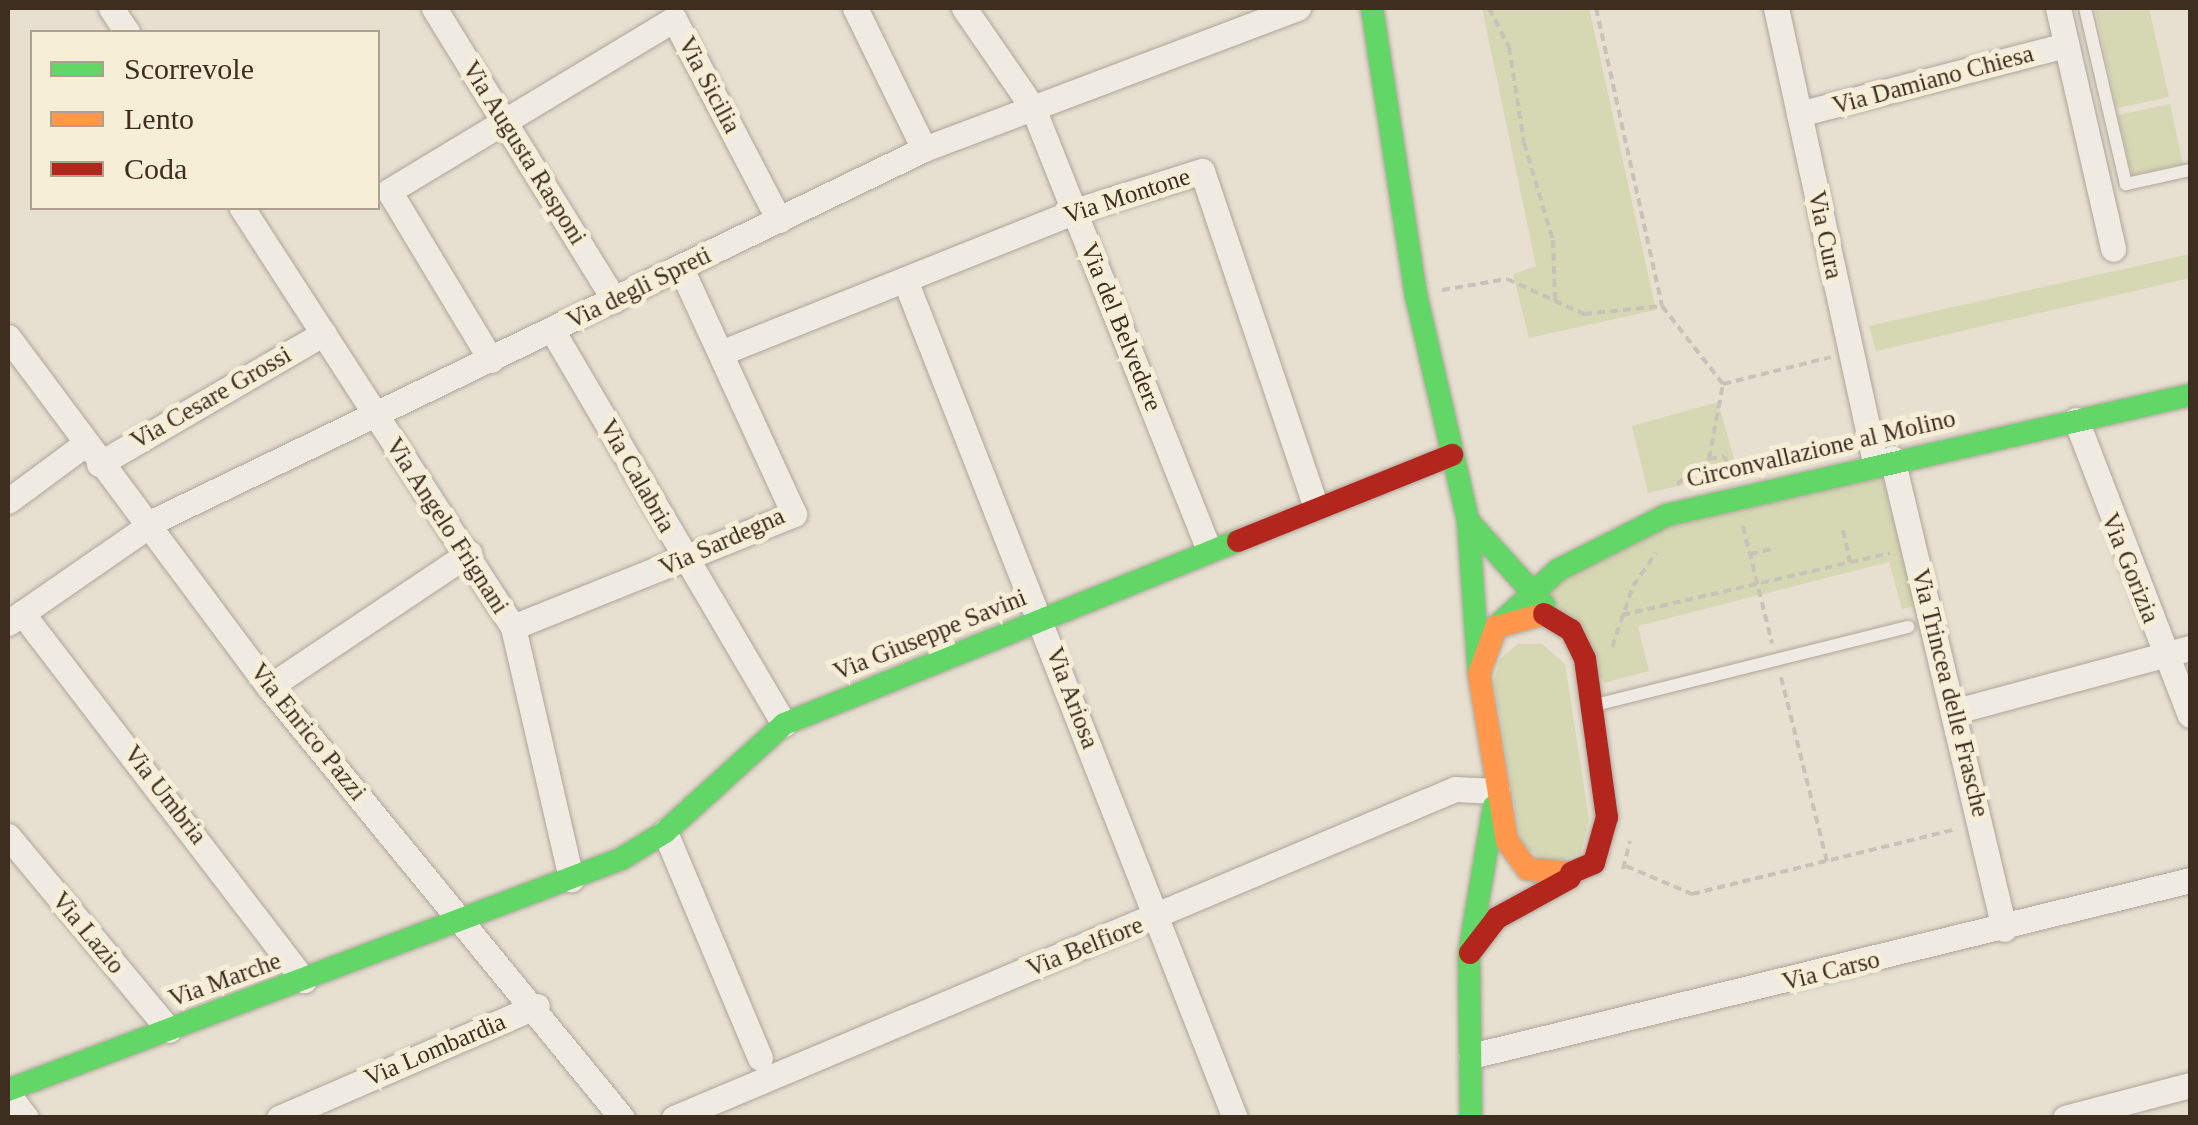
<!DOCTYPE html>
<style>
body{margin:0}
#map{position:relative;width:2198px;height:1125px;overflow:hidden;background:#e7e0d1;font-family:"Times New Roman",serif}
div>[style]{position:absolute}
.green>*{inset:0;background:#d6d7b3}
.path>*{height:4px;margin-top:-2px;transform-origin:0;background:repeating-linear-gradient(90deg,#c8c2b9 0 8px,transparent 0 13px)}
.roads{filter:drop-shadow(0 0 2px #ada599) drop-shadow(0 0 2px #ada599)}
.lane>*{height:12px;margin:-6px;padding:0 6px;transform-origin:6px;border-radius:6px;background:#efebe3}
.street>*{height:25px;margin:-12.5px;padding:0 12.5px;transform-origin:12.5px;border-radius:12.5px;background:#efebe3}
.fast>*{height:22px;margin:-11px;padding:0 11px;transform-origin:11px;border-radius:11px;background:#63d668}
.slow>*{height:22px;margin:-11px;padding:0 11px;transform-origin:11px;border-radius:11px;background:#ff974d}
.jam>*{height:22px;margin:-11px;padding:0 11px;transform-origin:11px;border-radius:11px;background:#b3261e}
span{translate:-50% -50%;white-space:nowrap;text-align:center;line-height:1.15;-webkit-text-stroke:10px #f7eed8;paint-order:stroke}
.street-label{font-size:25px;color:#3d2e20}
.frame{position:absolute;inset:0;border:10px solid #3d2e20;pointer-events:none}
.legend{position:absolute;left:30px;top:30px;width:350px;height:180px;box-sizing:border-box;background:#f7eed8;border:2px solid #ada18e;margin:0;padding:12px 18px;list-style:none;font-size:30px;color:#3d2e20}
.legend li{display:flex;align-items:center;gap:20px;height:50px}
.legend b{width:50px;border:2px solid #ada18e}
</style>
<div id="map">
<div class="green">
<div style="clip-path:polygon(1482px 8px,1589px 8px,1656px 310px,1529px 338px,1513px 274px,1536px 266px)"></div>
<div style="clip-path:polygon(2149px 8px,2169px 97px,2117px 108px,2095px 9px)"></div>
<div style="clip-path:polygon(2170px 104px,2183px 164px,2132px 175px,2118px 115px)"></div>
<div style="clip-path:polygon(2190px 254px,2190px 278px,1876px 351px,1869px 326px)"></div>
<div style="clip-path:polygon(1718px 402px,1738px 472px,1648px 493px,1632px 426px)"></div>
<div style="clip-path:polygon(1882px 476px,1915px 606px,1902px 609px,1889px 562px,1638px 626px,1649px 671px,1604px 683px,1552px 599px,1552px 585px,1668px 526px)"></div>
<div style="clip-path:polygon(1518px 644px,1542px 644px,1565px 664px,1589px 819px,1581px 853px,1548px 865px,1521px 843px,1494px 681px,1500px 659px)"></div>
</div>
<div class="path">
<div style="left:1489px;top:8px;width:44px;rotate:62.9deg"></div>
<div style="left:1509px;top:47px;width:97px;rotate:81.1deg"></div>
<div style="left:1524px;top:143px;width:101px;rotate:73.4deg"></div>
<div style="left:1553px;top:240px;width:61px;rotate:88.1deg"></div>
<div style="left:1596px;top:8px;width:305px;rotate:77.5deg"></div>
<div style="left:1662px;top:306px;width:99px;rotate:52deg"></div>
<div style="left:1723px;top:384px;width:111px;rotate:-14deg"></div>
<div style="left:1442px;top:290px;width:66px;rotate:-9.6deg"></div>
<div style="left:1507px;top:279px;width:85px;rotate:24.4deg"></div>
<div style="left:1584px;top:314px;width:78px;rotate:-5.9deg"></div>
<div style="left:1709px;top:459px;width:16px;rotate:-11deg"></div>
<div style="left:1725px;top:456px;width:20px;rotate:75deg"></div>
<div style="left:1677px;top:484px;width:41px;rotate:-38deg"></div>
<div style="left:1709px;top:459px;width:76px;rotate:-79.4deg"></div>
<div style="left:1743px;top:526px;width:121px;rotate:76.1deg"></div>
<div style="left:1843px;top:530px;width:33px;rotate:78deg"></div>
<div style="left:1750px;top:554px;width:26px;rotate:-13deg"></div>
<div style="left:1622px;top:615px;width:275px;rotate:-13deg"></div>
<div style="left:1612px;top:647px;width:65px;rotate:-71deg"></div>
<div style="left:1633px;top:586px;width:40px;rotate:-55.1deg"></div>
<div style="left:1781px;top:677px;width:190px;rotate:76deg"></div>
<div style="left:1626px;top:866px;width:72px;rotate:23deg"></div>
<div style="left:1692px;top:894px;width:273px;rotate:-13.8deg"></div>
<div style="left:1623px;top:869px;width:29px;rotate:-76deg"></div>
</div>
<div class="roads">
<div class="lane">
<div style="left:2085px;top:8px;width:181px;rotate:76.9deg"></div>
<div style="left:2126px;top:184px;width:66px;rotate:-12.3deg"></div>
<div style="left:1595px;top:705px;width:323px;rotate:-14deg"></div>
</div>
<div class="street">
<div style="left:111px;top:8px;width:29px;rotate:56deg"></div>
<div style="left:434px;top:8px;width:343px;rotate:58.3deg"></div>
<div style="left:855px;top:8px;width:157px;rotate:63.9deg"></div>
<div style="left:964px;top:8px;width:121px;rotate:55.4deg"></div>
<div style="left:1033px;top:108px;width:474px;rotate:68.3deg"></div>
<div style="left:1776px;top:8px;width:466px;rotate:77.7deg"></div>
<div style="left:2058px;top:8px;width:247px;rotate:77.1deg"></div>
<div style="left:1799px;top:114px;width:276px;rotate:-14.5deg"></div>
<div style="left:242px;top:208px;width:499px;rotate:57.1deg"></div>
<div style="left:513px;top:627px;width:259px;rotate:77deg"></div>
<div style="left:905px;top:280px;width:901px;rotate:68.51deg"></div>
<div style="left:552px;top:330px;width:457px;rotate:59.5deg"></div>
<div style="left:8px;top:337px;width:437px;rotate:53.3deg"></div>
<div style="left:269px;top:687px;width:557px;rotate:50.68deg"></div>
<div style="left:723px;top:352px;width:379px;rotate:-21.8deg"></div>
<div style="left:1075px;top:211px;width:133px;rotate:-17.5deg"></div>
<div style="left:1202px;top:171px;width:355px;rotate:71.3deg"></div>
<div style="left:491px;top:360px;width:197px;rotate:-121.1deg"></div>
<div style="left:389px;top:191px;width:333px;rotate:-31.1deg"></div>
<div style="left:674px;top:19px;width:227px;rotate:62.4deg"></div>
<div style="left:2076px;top:420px;width:316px;rotate:68.9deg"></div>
<div style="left:1892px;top:458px;width:484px;rotate:76.6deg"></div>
<div style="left:99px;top:464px;width:260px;rotate:-30.2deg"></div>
<div style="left:8px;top:501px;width:96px;rotate:-36.5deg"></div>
<div style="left:22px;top:613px;width:463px;rotate:52.5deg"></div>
<div style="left:8px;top:623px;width:183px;rotate:-34.7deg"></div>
<div style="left:158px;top:519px;width:851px;rotate:-25.78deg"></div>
<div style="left:924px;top:149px;width:400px;rotate:-20.7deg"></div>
<div style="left:513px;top:627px;width:303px;rotate:-21.9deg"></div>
<div style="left:794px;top:514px;width:271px;rotate:-114.7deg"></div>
<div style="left:269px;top:687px;width:241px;rotate:-33.8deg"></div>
<div style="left:1956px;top:711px;width:242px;rotate:-15.1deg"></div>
<div style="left:665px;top:832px;width:245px;rotate:67.2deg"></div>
<div style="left:8px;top:836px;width:252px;rotate:50.3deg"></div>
<div style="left:1471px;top:1056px;width:740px;rotate:-13.75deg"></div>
<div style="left:8px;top:1094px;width:30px;rotate:53deg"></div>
<div style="left:279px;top:1118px;width:281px;rotate:-23.5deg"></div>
<div style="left:674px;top:1118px;width:847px;rotate:-22.84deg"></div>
<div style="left:1455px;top:789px;width:42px;rotate:2.7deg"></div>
<div style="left:2065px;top:1118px;width:129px;rotate:-14.8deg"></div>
</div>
<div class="fast">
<div style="left:1372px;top:8px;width:290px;rotate:81.3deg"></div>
<div style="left:1416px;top:295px;width:232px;rotate:77deg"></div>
<div style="left:1468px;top:521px;width:153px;rotate:85.9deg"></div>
<div style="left:1469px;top:522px;width:112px;rotate:47.9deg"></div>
<div style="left:1496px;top:627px;width:84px;rotate:-42.6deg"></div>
<div style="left:1558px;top:570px;width:122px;rotate:-26.8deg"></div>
<div style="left:1667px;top:515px;width:537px;rotate:-12.92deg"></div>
<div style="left:8px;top:1090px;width:655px;rotate:-20.65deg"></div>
<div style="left:621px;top:859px;width:52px;rotate:-31.5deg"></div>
<div style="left:665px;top:832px;width:161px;rotate:-42.2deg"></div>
<div style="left:784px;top:724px;width:489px;rotate:-22deg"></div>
<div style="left:1471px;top:1118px;width:164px;rotate:-90.7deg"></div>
<div style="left:1469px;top:954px;width:150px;rotate:-80.4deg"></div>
</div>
<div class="slow">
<div style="left:1544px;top:614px;width:50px;rotate:164.8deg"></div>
<div style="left:1496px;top:627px;width:50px;rotate:109.9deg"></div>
<div style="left:1479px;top:674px;width:169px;rotate:80.5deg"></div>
<div style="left:1507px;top:841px;width:34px;rotate:54deg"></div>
<div style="left:1527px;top:869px;width:44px;rotate:5.2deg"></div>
</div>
<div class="jam">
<div style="left:1238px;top:541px;width:231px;rotate:-21.9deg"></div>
<div style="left:1544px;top:614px;width:31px;rotate:31deg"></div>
<div style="left:1571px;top:630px;width:32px;rotate:64deg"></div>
<div style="left:1585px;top:659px;width:160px;rotate:82.1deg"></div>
<div style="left:1607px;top:817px;width:48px;rotate:105.8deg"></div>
<div style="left:1594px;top:863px;width:25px;rotate:157deg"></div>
<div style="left:1470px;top:953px;width:44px;rotate:-52.4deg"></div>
<div style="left:1497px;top:918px;width:83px;rotate:-28.7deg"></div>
</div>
</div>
<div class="street-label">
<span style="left:1933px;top:80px;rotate:-15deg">Via Damiano Chiesa</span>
<span style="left:709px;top:85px;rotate:62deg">Via Sicilia</span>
<span style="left:524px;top:153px;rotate:58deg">Via Augusta Rasponi</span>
<span style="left:1127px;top:196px;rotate:-18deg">Via Montone</span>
<span style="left:1825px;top:235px;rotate:78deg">Via Cura</span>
<span style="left:639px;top:288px;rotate:-26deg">Via degli Spreti</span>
<span style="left:1121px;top:327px;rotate:68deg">Via del Belvedere</span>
<span style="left:211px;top:398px;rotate:-30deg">Via Cesare Grossi</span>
<span style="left:1821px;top:449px;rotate:-13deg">Circonvallazione al Molino</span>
<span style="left:637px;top:476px;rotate:60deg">Via Calabria</span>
<span style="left:447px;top:526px;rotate:57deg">Via Angelo Frignani</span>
<span style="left:722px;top:542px;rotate:-24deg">Via Sardegna</span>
<span style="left:2130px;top:568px;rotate:68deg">Via Gorizia</span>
<span style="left:930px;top:635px;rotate:-22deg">Via Giuseppe Savini</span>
<span style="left:1950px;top:693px;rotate:76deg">Via Trincea delle Frasche</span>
<span style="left:1072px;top:698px;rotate:69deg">Via Ariosa</span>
<span style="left:308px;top:732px;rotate:51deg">Via Enrico Pazzi</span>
<span style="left:165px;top:795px;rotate:52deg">Via Umbria</span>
<span style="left:88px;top:933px;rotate:50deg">Via Lazio</span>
<span style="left:1085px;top:947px;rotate:-22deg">Via Belfiore</span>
<span style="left:1831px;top:971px;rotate:-14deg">Via Carso</span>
<span style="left:225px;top:980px;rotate:-20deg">Via Marche</span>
<span style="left:435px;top:1050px;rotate:-23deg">Via Lombardia</span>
</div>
<div class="frame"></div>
<ul class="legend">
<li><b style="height:12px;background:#63d668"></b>Scorrevole</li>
<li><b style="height:12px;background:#ff974d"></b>Lento</li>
<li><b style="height:12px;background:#b3261e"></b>Coda</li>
</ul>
</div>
